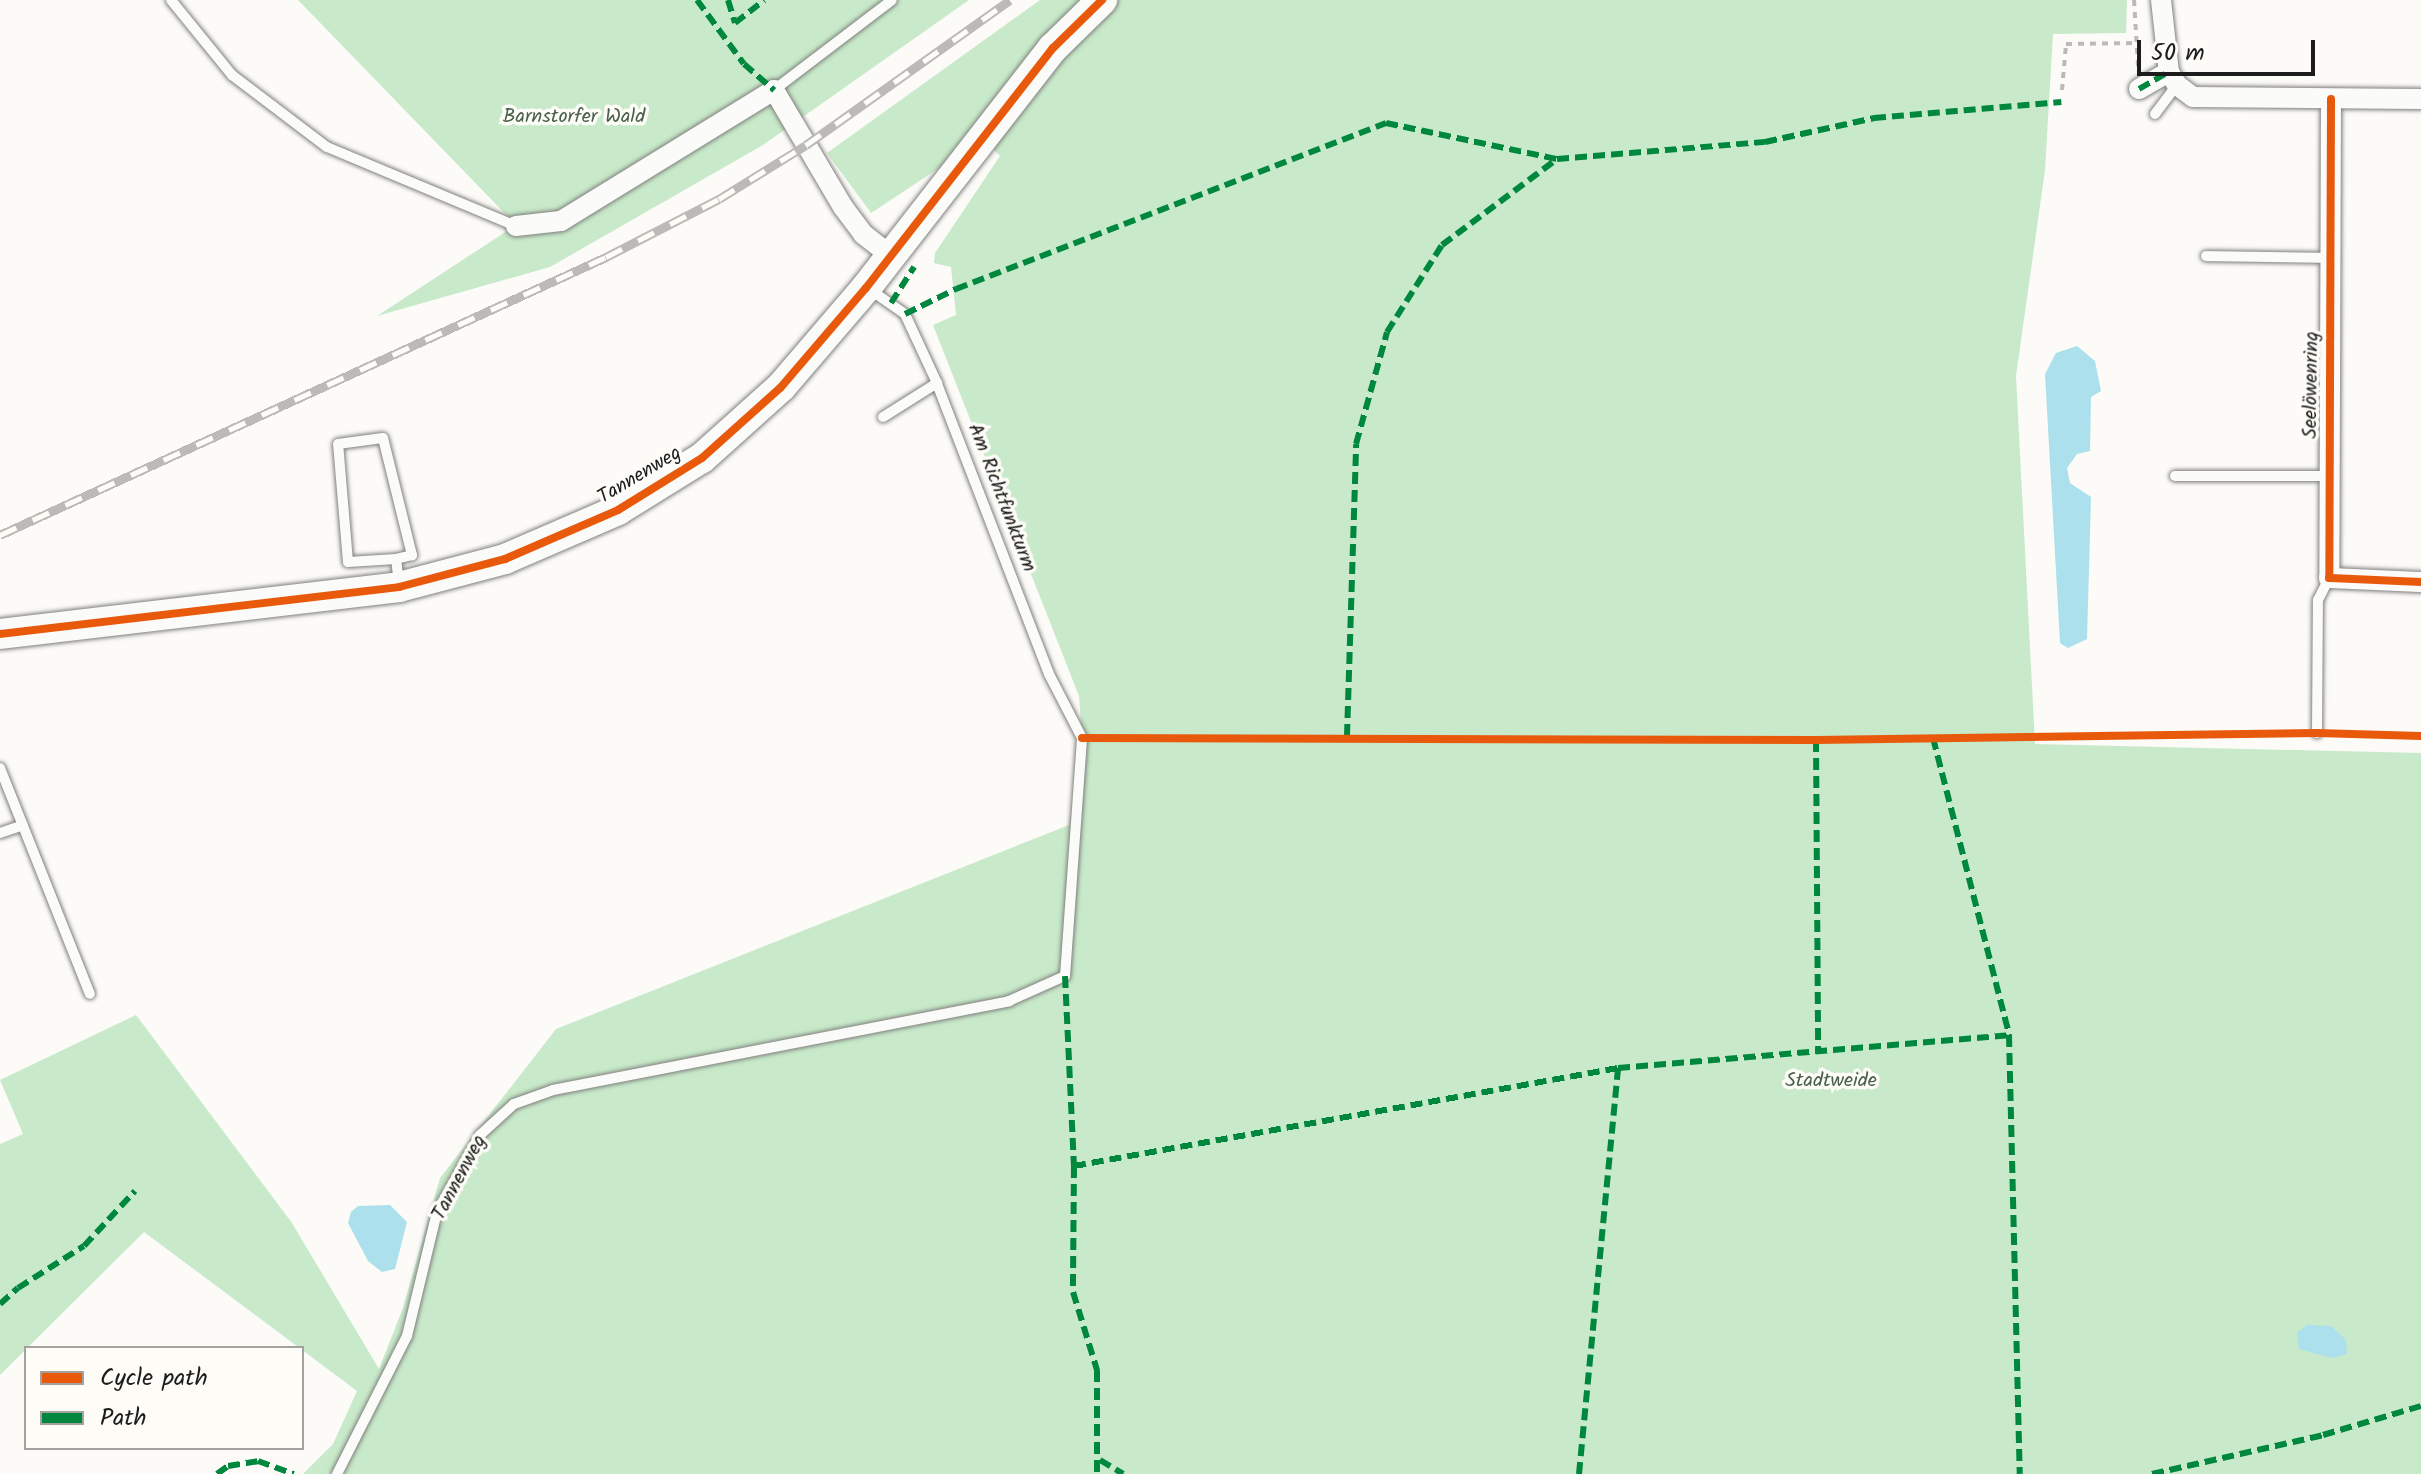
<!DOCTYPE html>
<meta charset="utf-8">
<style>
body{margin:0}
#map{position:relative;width:2421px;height:1474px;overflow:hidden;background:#fcfbf8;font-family:Kalam,sans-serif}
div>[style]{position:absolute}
.green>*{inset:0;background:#c8eaca}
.water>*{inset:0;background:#abe0ec}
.path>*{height:4px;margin-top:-2px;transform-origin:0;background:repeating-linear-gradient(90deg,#bbbab8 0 6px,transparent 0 12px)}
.roads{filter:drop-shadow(0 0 2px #81807f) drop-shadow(0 0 2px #81807f)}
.lane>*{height:10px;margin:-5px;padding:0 5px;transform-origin:5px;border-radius:5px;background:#fbfbf9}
.street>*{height:20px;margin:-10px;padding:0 10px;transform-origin:10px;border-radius:10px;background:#fbfbf9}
.secondary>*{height:30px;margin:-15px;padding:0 15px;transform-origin:15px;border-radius:15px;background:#fbfbf9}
.rail>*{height:9px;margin-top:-4.5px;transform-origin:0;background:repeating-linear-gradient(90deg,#fdfcf7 0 18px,#bbbab8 0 36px);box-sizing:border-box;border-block:2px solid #bbbab8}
.quiet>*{height:6px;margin-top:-3px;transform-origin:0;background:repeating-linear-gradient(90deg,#00873e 0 12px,transparent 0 18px)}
.cycleway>*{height:8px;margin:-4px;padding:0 4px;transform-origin:4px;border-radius:4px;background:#e8590c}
span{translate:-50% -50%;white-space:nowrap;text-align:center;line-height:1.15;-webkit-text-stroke:7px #fdfcf7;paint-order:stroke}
.park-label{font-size:20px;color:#4a604c}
.street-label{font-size:20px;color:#1c1c1c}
.legend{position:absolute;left:24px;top:1346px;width:280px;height:104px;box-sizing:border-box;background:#fdfcf7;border:2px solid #a3a29f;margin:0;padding:10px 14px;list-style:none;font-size:24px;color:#1c1c1c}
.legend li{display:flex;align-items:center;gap:16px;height:40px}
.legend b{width:40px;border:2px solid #a3a29f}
.scale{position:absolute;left:2137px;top:40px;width:178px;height:36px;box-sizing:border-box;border:4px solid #1c1c1c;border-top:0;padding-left:10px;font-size:24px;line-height:28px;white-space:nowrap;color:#1c1c1c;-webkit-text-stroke:6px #fdfcf7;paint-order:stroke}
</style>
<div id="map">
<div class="green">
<div style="clip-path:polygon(298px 0,969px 0,763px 145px,550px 267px,377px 316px,516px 225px)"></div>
<div style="clip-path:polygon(1040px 0,2127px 0,2126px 33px,2053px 34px,2045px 170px,2016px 376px,2035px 744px,2421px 753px,2421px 1474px,303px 1474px,333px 1444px,357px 1391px,144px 1232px,0 1375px,0 1144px,23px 1134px,0 1080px,136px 1015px,292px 1223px,379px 1369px,403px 1308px,440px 1178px,556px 1029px,1069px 825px,1082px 738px,1079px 696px,933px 325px,956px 315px,951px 267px,934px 263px,935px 253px,1000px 156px,983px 139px,871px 213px,827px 153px)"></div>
</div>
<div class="water">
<div style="clip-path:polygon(2077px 346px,2095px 361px,2101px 391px,2091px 397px,2090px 451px,2077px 454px,2067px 468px,2070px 483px,2091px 497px,2087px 639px,2068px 648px,2060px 643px,2045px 374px,2056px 353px)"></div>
<div style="clip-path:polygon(390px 1205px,407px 1222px,395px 1269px,382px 1272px,368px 1261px,348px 1223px,351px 1212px,358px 1206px)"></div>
<div style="clip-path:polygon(2307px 1325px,2331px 1326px,2346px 1340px,2347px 1354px,2332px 1358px,2299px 1349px,2297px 1333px)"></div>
</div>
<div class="path">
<div style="left:2134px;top:0;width:66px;rotate:86.5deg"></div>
<div style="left:2062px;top:90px;width:46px;rotate:-85deg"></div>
<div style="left:2066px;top:44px;width:71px;rotate:-0.8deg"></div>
</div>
<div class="roads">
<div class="lane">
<div style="left:171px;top:0;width:97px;rotate:50.9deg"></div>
<div style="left:232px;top:75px;width:119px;rotate:37.2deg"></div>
<div style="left:327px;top:147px;width:205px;rotate:22.7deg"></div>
<div style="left:774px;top:90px;width:148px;rotate:-37.3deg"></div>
<div style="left:2155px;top:114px;width:36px;rotate:-53deg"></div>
<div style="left:2206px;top:256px;width:124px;rotate:0.9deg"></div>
<div style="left:883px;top:417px;width:64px;rotate:-32.2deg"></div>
<div style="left:2175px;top:476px;width:152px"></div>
<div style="left:396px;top:559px;width:48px;rotate:176.4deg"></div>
<div style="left:348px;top:562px;width:118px;rotate:-94.8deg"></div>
<div style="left:338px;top:444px;width:45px;rotate:-7.6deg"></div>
<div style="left:383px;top:438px;width:121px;rotate:76.1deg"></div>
<div style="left:412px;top:555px;width:16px;rotate:166deg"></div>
<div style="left:396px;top:559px;width:26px;rotate:83deg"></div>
<div style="left:2317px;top:733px;width:133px;rotate:-89.6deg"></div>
<div style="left:2318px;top:600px;width:25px;rotate:-63deg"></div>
<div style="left:0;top:768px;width:243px;rotate:68.3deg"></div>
<div style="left:0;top:833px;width:24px;rotate:-19deg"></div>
<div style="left:337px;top:1474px;width:155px;rotate:-63.1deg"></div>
<div style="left:407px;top:1336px;width:128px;rotate:-76.4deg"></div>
<div style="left:437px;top:1212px;width:88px;rotate:-60.8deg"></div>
<div style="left:480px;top:1135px;width:46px;rotate:-42.4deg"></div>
<div style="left:514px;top:1104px;width:41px;rotate:-19.7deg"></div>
<div style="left:553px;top:1090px;width:465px;rotate:-11deg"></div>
<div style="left:1009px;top:1001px;width:61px;rotate:-24.1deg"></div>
<div style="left:1065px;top:976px;width:239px;rotate:-85.9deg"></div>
<div style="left:1082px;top:738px;width:72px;rotate:-117.3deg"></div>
<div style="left:1049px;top:674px;width:312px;rotate:-111.1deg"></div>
<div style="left:937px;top:383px;width:76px;rotate:-114.9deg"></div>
<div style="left:905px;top:314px;width:44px;rotate:-145.2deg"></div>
</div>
<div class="street">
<div style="left:2161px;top:0;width:72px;rotate:83.7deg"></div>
<div style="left:2169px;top:72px;width:15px;rotate:58deg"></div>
<div style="left:2177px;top:85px;width:20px;rotate:37deg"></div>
<div style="left:2193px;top:97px;width:228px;rotate:0.5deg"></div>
<div style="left:2139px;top:89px;width:34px;rotate:-30deg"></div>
<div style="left:2331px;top:99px;width:479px;rotate:90.2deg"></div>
<div style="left:2329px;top:578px;width:92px;rotate:2.5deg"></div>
<div style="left:516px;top:226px;width:45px;rotate:-6.3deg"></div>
<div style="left:561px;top:221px;width:250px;rotate:-31.6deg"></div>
<div style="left:774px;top:90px;width:136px;rotate:59.5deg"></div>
<div style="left:843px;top:207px;width:34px;rotate:53deg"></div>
<div style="left:863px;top:234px;width:36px;rotate:38deg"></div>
</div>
<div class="secondary">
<div style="left:0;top:634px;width:402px;rotate:-6.7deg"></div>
<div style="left:399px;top:587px;width:110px;rotate:-14.8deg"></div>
<div style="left:505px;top:559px;width:123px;rotate:-23.4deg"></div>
<div style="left:618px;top:510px;width:99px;rotate:-31.8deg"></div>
<div style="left:702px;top:458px;width:106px;rotate:-41.9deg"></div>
<div style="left:781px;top:387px;width:130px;rotate:-49.4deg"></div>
<div style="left:866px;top:288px;width:304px;rotate:-52.1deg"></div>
<div style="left:1053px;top:48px;width:69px;rotate:-44.4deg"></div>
</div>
</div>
<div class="rail">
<div style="left:0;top:535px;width:667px;rotate:-24.64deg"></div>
<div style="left:606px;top:257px;width:127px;rotate:-27.2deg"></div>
<div style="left:719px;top:199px;width:102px;rotate:-31.8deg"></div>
<div style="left:806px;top:145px;width:250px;rotate:-35.4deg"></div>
</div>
<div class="quiet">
<div style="left:697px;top:0;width:79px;rotate:53.7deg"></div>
<div style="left:744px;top:64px;width:40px;rotate:41deg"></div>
<div style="left:728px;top:0;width:24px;rotate:73deg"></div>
<div style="left:735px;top:23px;width:37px;rotate:-38deg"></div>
<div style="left:2139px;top:89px;width:34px;rotate:-30deg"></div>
<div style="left:891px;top:303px;width:43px;rotate:-57.4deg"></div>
<div style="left:905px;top:314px;width:57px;rotate:-26.1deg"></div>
<div style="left:956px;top:289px;width:461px;rotate:-21.1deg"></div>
<div style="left:1386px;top:123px;width:175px;rotate:11.9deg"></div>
<div style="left:1557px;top:159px;width:209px;rotate:-4.7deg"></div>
<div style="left:1765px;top:142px;width:112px;rotate:-12.4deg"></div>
<div style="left:1874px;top:118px;width:188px;rotate:-4.9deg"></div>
<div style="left:1347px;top:736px;width:292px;rotate:-88.2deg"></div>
<div style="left:1356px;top:444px;width:116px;rotate:-74.5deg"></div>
<div style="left:1387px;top:332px;width:103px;rotate:-57.7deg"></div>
<div style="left:1442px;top:245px;width:144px;rotate:-36.8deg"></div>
<div style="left:1933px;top:738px;width:307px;rotate:75.6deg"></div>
<div style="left:2009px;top:1035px;width:439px;rotate:88.6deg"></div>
<div style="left:1816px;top:740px;width:313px;rotate:89.6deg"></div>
<div style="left:1065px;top:976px;width:190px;rotate:87.3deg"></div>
<div style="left:1074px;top:1166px;width:126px;rotate:90.5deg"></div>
<div style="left:1073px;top:1292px;width:82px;rotate:72.9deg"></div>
<div style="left:1097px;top:1370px;width:104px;rotate:90deg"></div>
<div style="left:1074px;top:1166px;width:553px;rotate:-10.21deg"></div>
<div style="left:1618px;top:1068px;width:392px;rotate:-4.8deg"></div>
<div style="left:0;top:1304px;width:24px;rotate:-42deg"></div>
<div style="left:18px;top:1288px;width:78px;rotate:-32.5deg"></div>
<div style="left:84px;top:1246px;width:75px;rotate:-47.2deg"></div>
<div style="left:1100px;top:1460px;width:27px;rotate:31deg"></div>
<div style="left:217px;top:1474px;width:14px;rotate:-36deg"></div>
<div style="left:228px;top:1466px;width:30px;rotate:-9deg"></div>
<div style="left:258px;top:1461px;width:38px;rotate:20deg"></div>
<div style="left:1579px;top:1474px;width:408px;rotate:-84.5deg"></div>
<div style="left:2152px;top:1474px;width:175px;rotate:-12.8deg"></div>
<div style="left:2323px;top:1435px;width:102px;rotate:-16.5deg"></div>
</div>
<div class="cycleway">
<div style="left:2331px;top:99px;width:479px;rotate:90.2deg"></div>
<div style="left:2329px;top:578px;width:92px;rotate:2.5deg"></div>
<div style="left:0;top:634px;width:402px;rotate:-6.7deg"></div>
<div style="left:399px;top:587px;width:110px;rotate:-14.8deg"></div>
<div style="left:505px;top:559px;width:123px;rotate:-23.4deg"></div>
<div style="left:618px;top:510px;width:99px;rotate:-31.8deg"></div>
<div style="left:702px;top:458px;width:106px;rotate:-41.9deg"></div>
<div style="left:781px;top:387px;width:130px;rotate:-49.4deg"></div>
<div style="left:866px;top:288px;width:304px;rotate:-52.1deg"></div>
<div style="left:1053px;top:48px;width:69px;rotate:-44.4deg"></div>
<div style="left:1082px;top:738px;width:734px;rotate:0.16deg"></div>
<div style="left:1816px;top:740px;width:501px;rotate:-0.8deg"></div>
<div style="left:2317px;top:733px;width:104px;rotate:1.7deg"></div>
</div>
<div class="park-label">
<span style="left:574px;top:117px">Barnstorfer Wald</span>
<span style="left:1831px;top:1081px">Stadtweide</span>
</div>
<div class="street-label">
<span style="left:2312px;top:385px;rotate:-89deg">Seelöwenring</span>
<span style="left:640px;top:476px;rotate:-31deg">Tannenweg</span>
<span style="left:1001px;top:498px;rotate:69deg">Am Richtfunkturm</span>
<span style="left:460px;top:1178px;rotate:-62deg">Tannenweg</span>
</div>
<ul class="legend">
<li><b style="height:10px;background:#e8590c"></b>Cycle path</li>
<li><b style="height:10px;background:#00873e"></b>Path</li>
</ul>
<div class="scale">50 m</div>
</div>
